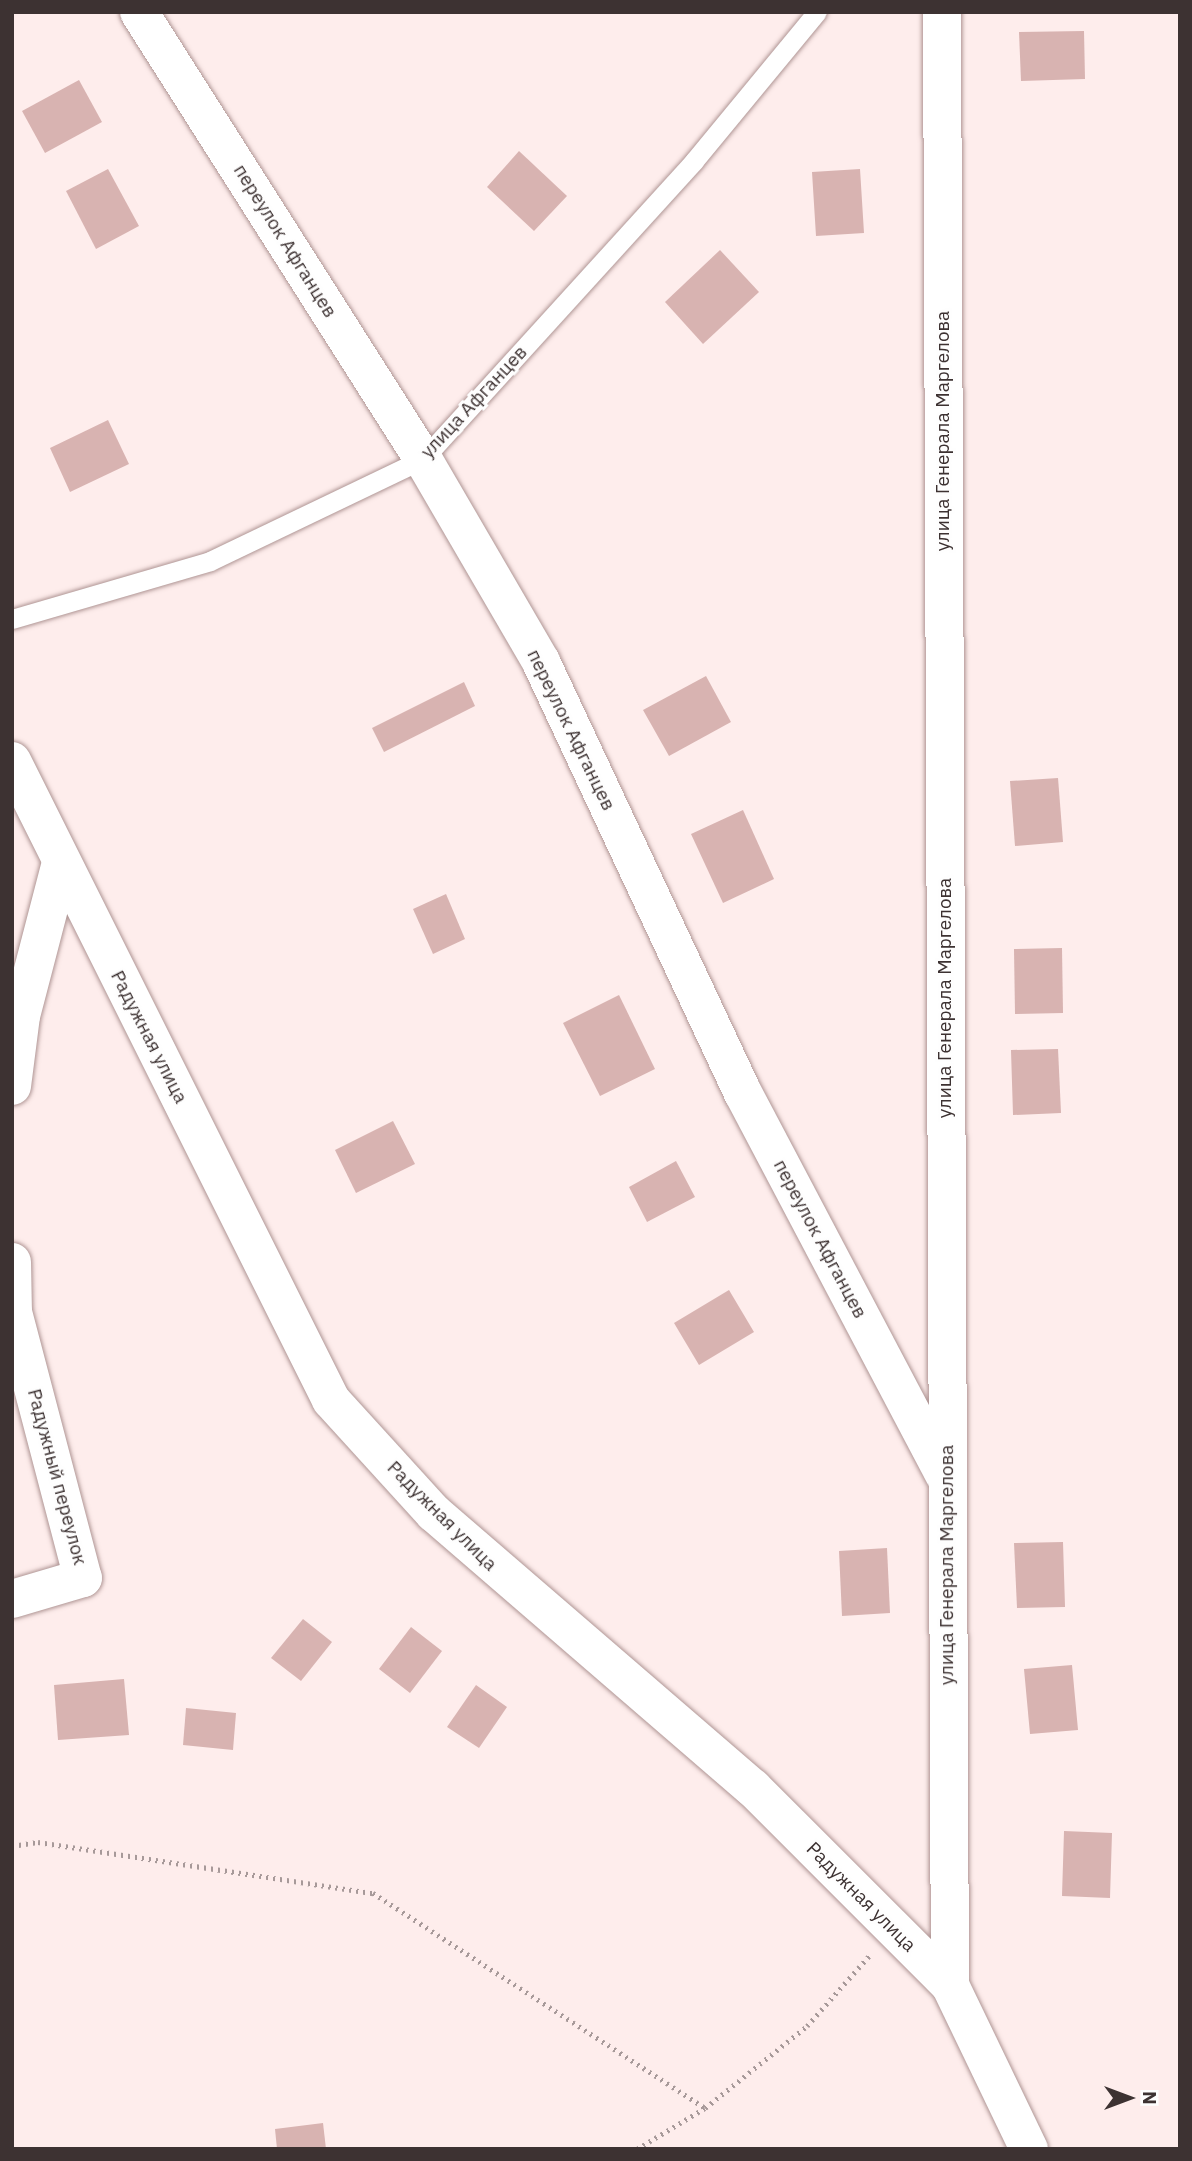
<!DOCTYPE html>
<meta charset="utf-8">
<style>
body{margin:0}
#map{position:relative;width:1192px;height:2161px;overflow:hidden;background:#feedec;font-family:"IBM Plex Sans",sans-serif}
div>[style]{position:absolute}
.building>*{inset:0;background:#d8b3b1}
.path>*{height:4.5px;margin-top:-2.25px;transform-origin:0;background:repeating-linear-gradient(90deg,#a79999 0 2px,transparent 0 7px)}
.roads{filter:drop-shadow(0 0 2px #af9594) drop-shadow(0 0 2px #af9594)}
.lane>*{height:19px;margin:-9.5px;padding:0 9.5px;transform-origin:9.5px;border-radius:9.5px;background:#fff}
.street>*{height:38px;margin:-19px;padding:0 19px;transform-origin:19px;border-radius:19px;background:#fff}
span{translate:-50% -50%;white-space:nowrap;text-align:center;line-height:1.15;-webkit-text-stroke:6px #fefefe;paint-order:stroke}
.street-label{font-size:19px;color:#3d3232}
.frame{position:absolute;inset:0;border:14px solid #3d3232;pointer-events:none}
.north{position:absolute;left:1094px;top:2063px;width:70px;height:70px;-webkit-text-stroke:5px #fefefe;paint-order:stroke;rotate:90deg;font-size:19px;font-weight:700;line-height:28px;text-align:center;color:#3d3232}
.north::after{content:'';display:block;margin:auto;width:24px;height:32px;background:#3d3232;clip-path:polygon(50% 0,100% 100%,50% 72%,0 100%)}
</style>
<div id="map">
<div class="building">
<div style="clip-path:polygon(1084px 31px,1085px 79px,1021px 81px,1019px 32px)"></div>
<div style="clip-path:polygon(79px 80px,102px 122px,45px 153px,22px 111px)"></div>
<div style="clip-path:polygon(519px 151px,567px 196px,534px 231px,487px 187px)"></div>
<div style="clip-path:polygon(108px 169px,139px 226px,96px 249px,66px 191px)"></div>
<div style="clip-path:polygon(860px 169px,864px 233px,816px 236px,812px 172px)"></div>
<div style="clip-path:polygon(720px 250px,759px 292px,703px 344px,665px 302px)"></div>
<div style="clip-path:polygon(108px 420px,129px 464px,70px 492px,50px 448px)"></div>
<div style="clip-path:polygon(706px 676px,731px 722px,669px 756px,643px 710px)"></div>
<div style="clip-path:polygon(464px 682px,475px 706px,384px 752px,372px 728px)"></div>
<div style="clip-path:polygon(1058px 778px,1063px 842px,1015px 846px,1010px 781px)"></div>
<div style="clip-path:polygon(743px 810px,774px 879px,723px 903px,691px 834px)"></div>
<div style="clip-path:polygon(446px 894px,465px 939px,433px 954px,413px 909px)"></div>
<div style="clip-path:polygon(1062px 948px,1063px 1013px,1015px 1014px,1014px 949px)"></div>
<div style="clip-path:polygon(619px 995px,655px 1069px,600px 1096px,563px 1023px)"></div>
<div style="clip-path:polygon(1058px 1049px,1061px 1113px,1013px 1115px,1011px 1050px)"></div>
<div style="clip-path:polygon(393px 1121px,415px 1164px,356px 1193px,335px 1150px)"></div>
<div style="clip-path:polygon(676px 1161px,695px 1197px,647px 1222px,629px 1187px)"></div>
<div style="clip-path:polygon(729px 1290px,754px 1332px,699px 1365px,674px 1323px)"></div>
<div style="clip-path:polygon(1063px 1542px,1065px 1607px,1017px 1608px,1014px 1543px)"></div>
<div style="clip-path:polygon(887px 1548px,890px 1613px,842px 1616px,839px 1551px)"></div>
<div style="clip-path:polygon(303px 1619px,332px 1642px,301px 1681px,271px 1658px)"></div>
<div style="clip-path:polygon(411px 1627px,442px 1651px,410px 1693px,379px 1669px)"></div>
<div style="clip-path:polygon(1072px 1665px,1078px 1730px,1030px 1734px,1024px 1669px)"></div>
<div style="clip-path:polygon(124px 1679px,129px 1735px,58px 1740px,54px 1685px)"></div>
<div style="clip-path:polygon(476px 1685px,507px 1707px,479px 1748px,447px 1727px)"></div>
<div style="clip-path:polygon(186px 1708px,236px 1713px,233px 1750px,183px 1745px)"></div>
<div style="clip-path:polygon(1064px 1831px,1112px 1833px,1110px 1898px,1062px 1896px)"></div>
<div style="clip-path:polygon(323px 2123px,326px 2149px,277px 2149px,275px 2129px)"></div>
</div>
<div class="path">
<div style="left:12px;top:1846px;width:26px;rotate:-9deg"></div>
<div style="left:38px;top:1842px;width:339px;rotate:8.7deg"></div>
<div style="left:373px;top:1893px;width:396px;rotate:32.9deg"></div>
<div style="left:705px;top:2108px;width:131px;rotate:-38.8deg"></div>
<div style="left:807px;top:2026px;width:94px;rotate:-48.5deg"></div>
<div style="left:637px;top:2149px;width:79px;rotate:-31.1deg"></div>
</div>
<div class="roads">
<div class="lane">
<div style="left:12px;top:619px;width:206px;rotate:-16.3deg"></div>
<div style="left:210px;top:561px;width:236px;rotate:-25.6deg"></div>
<div style="left:423px;top:459px;width:403px;rotate:-47.7deg"></div>
<div style="left:694px;top:161px;width:193px;rotate:-50.5deg"></div>
</div>
<div class="street">
<div style="left:139px;top:12px;width:530px;rotate:57.57deg"></div>
<div style="left:423px;top:459px;width:235px;rotate:59.8deg"></div>
<div style="left:541px;top:662px;width:476px;rotate:64.9deg"></div>
<div style="left:743px;top:1093px;width:431px;rotate:62.2deg"></div>
<div style="left:942px;top:12px;width:1973px;rotate:89.77deg"></div>
<div style="left:12px;top:761px;width:714px;rotate:63.47deg"></div>
<div style="left:331px;top:1400px;width:153px;rotate:47.7deg"></div>
<div style="left:434px;top:1513px;width:421px;rotate:40.8deg"></div>
<div style="left:753px;top:1788px;width:279px;rotate:45deg"></div>
<div style="left:950px;top:1985px;width:182px;rotate:64.3deg"></div>
<div style="left:12px;top:1086px;width:71px;rotate:-82.7deg"></div>
<div style="left:21px;top:1016px;width:155px;rotate:-75.4deg"></div>
<div style="left:12px;top:1262px;width:50px;rotate:88.9deg"></div>
<div style="left:13px;top:1312px;width:275px;rotate:75.3deg"></div>
<div style="left:83px;top:1578px;width:74px;rotate:163.5deg"></div>
</div>
</div>
<div class="street-label">
<span style="left:285px;top:241px;rotate:58deg">переулок Афганцев</span>
<span style="left:474px;top:402px;rotate:-47deg">улица Афганцев</span>
<span style="left:943px;top:431px;rotate:-90deg">улица Генерала Маргелова</span>
<span style="left:571px;top:730px;rotate:64deg">переулок Афганцев</span>
<span style="left:945px;top:998px;rotate:-90deg">улица Генерала Маргелова</span>
<span style="left:149px;top:1037px;rotate:63deg">Радужная улица</span>
<span style="left:820px;top:1239px;rotate:62deg">переулок Афганцев</span>
<span style="left:57px;top:1477px;rotate:75deg">Радужный переулок</span>
<span style="left:442px;top:1516px;rotate:45deg">Радужная улица</span>
<span style="left:947px;top:1565px;rotate:-90deg">улица Генерала Маргелова</span>
<span style="left:861px;top:1897px;rotate:45deg">Радужная улица</span>
</div>
<div class="frame"></div>
<div class="north">N</div>
</div>
